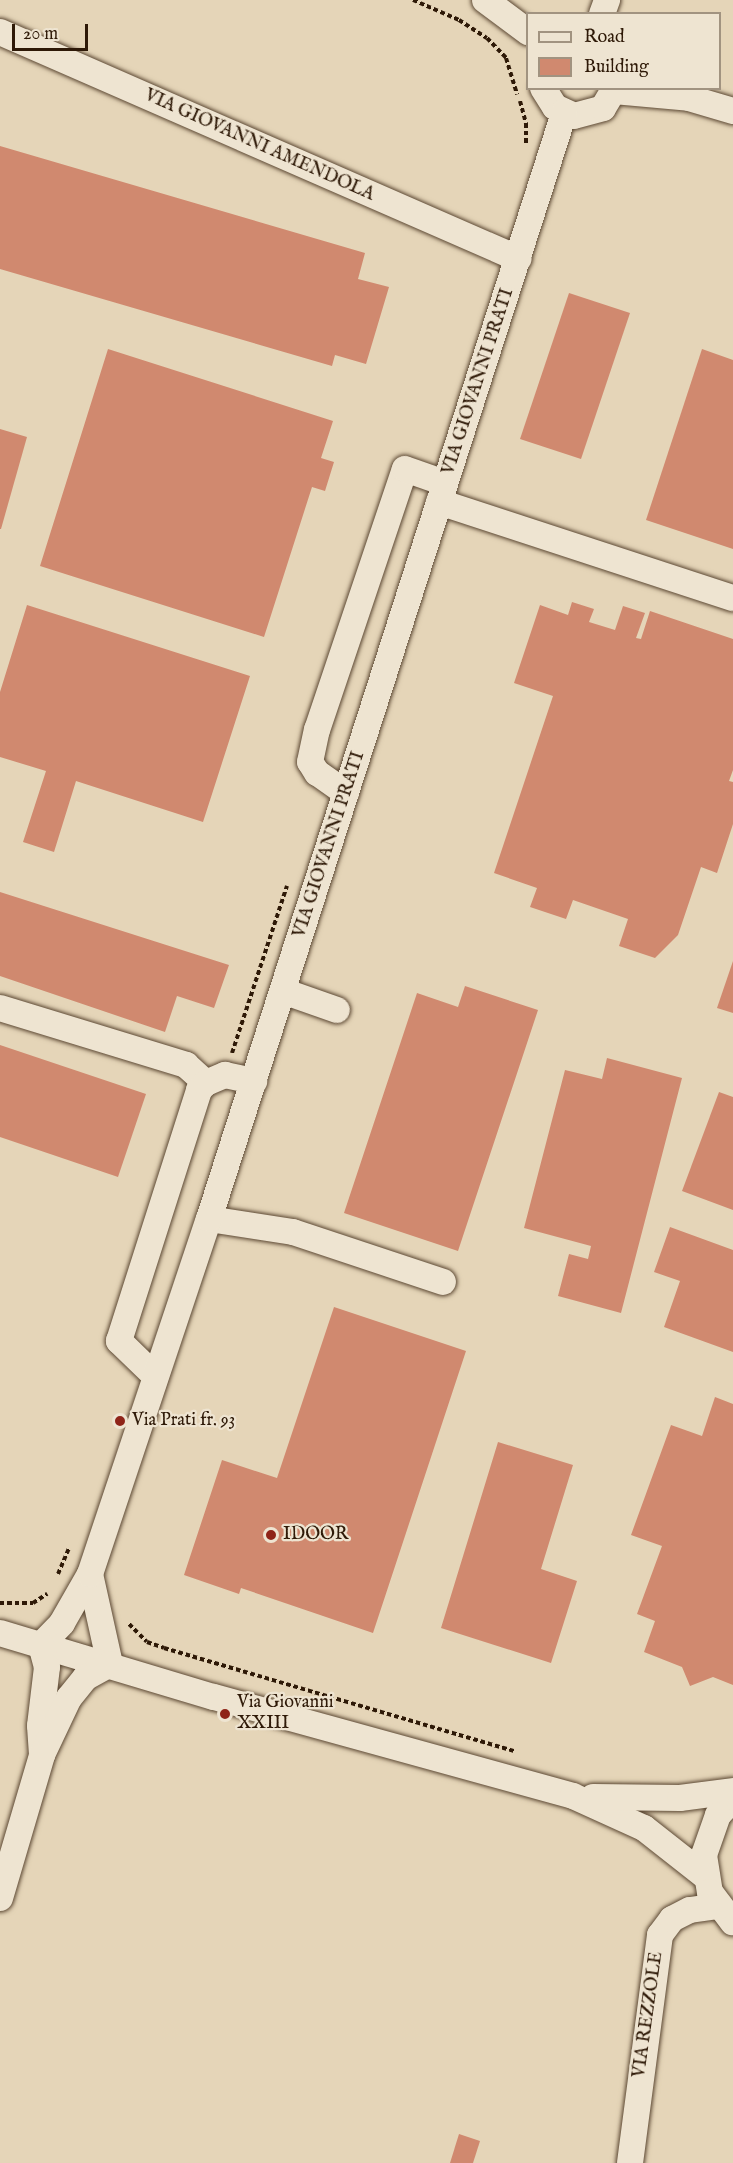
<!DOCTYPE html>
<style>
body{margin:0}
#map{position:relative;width:733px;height:2163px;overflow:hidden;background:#e5d5b8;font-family:"IM FELL English",serif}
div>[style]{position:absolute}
.building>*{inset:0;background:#d0896f}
.path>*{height:4px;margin-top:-2px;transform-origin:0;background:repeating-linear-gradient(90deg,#2e1907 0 4.5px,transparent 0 7.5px)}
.roads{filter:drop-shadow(0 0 2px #5c4833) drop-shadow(0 0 2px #5c4833)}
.minor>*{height:26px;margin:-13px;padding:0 13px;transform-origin:13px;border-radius:13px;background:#eee4d1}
.dots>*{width:16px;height:16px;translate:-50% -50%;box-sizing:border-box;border:3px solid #eee4d1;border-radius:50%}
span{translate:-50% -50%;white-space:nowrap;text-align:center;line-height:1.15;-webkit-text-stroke:4.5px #eee4d1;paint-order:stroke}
.street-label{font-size:18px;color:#2e1907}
.poi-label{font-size:18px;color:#2e1907}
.left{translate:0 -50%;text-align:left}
.legend{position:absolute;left:526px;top:12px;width:195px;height:78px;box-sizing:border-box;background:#eee4d1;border:2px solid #a19380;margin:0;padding:8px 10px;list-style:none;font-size:18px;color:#2e1907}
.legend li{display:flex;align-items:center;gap:12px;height:30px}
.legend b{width:30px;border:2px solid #a19380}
.scale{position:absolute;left:12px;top:24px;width:76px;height:27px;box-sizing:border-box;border:3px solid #2e1907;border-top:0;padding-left:8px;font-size:18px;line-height:21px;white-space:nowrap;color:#2e1907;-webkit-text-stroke:4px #eee4d1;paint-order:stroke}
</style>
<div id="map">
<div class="building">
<div style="clip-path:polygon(0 146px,365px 253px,358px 279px,389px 287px,366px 364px,335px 355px,332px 366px,0 269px)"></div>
<div style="clip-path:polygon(569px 293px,630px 313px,581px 459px,520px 439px)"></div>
<div style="clip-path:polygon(108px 349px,333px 421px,321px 458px,334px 462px,325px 491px,312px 487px,264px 637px,40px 566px)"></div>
<div style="clip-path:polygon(702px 349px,733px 360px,733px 549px,646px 520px)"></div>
<div style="clip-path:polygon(0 429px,27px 437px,1px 529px,0 529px)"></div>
<div style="clip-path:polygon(572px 602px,594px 609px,589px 622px,615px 630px,623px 606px,645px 613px,636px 638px,641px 639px,650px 611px,733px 639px,733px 770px,729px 781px,733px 782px,733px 824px,717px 873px,701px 867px,678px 935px,655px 958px,619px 946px,628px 919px,573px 900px,566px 919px,530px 907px,537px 888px,494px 873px,553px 696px,514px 683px,540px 605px,568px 615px)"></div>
<div style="clip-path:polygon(27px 605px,250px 676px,203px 822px,76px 781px,54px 852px,23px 842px,46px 771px,0 757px,0 692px)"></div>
<div style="clip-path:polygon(0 892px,229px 965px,214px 1008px,177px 996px,165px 1032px,0 976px)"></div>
<div style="clip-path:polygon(733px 961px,733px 1013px,717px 1008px)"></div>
<div style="clip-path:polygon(465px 986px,538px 1010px,458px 1251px,344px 1213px,417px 993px,458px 1007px)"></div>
<div style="clip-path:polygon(0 1045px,146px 1094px,118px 1177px,0 1137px)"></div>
<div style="clip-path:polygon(607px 1058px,682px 1078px,621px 1313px,558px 1296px,569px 1254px,588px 1259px,591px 1246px,524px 1228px,565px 1070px,602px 1079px)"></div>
<div style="clip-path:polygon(719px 1092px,733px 1097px,733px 1210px,682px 1191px)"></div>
<div style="clip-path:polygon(670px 1227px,733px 1250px,733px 1352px,664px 1327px,680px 1281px,654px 1272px)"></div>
<div style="clip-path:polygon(334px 1307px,466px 1351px,373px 1633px,241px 1588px,239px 1594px,184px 1575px,222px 1460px,277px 1478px)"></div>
<div style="clip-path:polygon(715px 1397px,733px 1404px,733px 1685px,713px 1677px,690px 1686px,682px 1667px,644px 1652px,655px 1621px,637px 1614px,662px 1546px,631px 1535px,671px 1425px,702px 1436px)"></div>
<div style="clip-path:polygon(498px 1442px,573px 1465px,541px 1569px,577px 1581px,551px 1663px,441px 1628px)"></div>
<div style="clip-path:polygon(459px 2134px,480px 2141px,473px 2163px,450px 2163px)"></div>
</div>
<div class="path">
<div style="left:413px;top:0;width:50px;rotate:23.5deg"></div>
<div style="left:459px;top:20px;width:33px;rotate:33deg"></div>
<div style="left:487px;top:38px;width:28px;rotate:46deg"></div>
<div style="left:506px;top:58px;width:38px;rotate:73deg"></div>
<div style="left:520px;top:101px;width:23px;rotate:75deg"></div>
<div style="left:526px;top:123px;width:21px;rotate:90deg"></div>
<div style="left:232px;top:1053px;width:176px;rotate:-71.8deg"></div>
<div style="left:58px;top:1574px;width:28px;rotate:-67deg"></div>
<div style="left:0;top:1603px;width:33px"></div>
<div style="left:33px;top:1603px;width:17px;rotate:-33deg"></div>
<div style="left:129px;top:1624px;width:25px;rotate:45deg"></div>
<div style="left:147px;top:1642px;width:18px;rotate:19deg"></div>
<div style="left:164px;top:1648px;width:366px;rotate:16.4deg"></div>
</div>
<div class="roads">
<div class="minor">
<div style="left:485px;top:0;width:54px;rotate:36.7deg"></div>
<div style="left:602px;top:14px;width:15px;rotate:-70deg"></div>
<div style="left:0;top:32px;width:566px;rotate:23.62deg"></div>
<div style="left:543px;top:88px;width:22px;rotate:58deg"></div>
<div style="left:555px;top:107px;width:21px;rotate:25deg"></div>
<div style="left:574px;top:116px;width:30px;rotate:-15deg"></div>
<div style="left:603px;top:108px;width:23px;rotate:-59deg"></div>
<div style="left:614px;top:91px;width:75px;rotate:5.3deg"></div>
<div style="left:689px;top:98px;width:46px;rotate:16.5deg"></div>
<div style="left:439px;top:502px;width:309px;rotate:18.1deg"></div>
<div style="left:346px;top:793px;width:35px;rotate:-145deg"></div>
<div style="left:317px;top:773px;width:13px;rotate:-122deg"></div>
<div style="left:310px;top:762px;width:33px;rotate:-78deg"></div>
<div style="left:317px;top:730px;width:275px;rotate:-71.4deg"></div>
<div style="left:405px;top:469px;width:42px;rotate:19.3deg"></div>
<div style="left:283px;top:991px;width:57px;rotate:19.4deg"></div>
<div style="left:0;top:1008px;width:195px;rotate:17deg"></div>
<div style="left:186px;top:1065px;width:27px;rotate:42deg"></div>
<div style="left:209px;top:1219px;width:85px;rotate:8.8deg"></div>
<div style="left:293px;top:1232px;width:158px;rotate:18.4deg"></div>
<div style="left:154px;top:1375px;width:49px;rotate:-135.8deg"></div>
<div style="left:119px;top:1341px;width:263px;rotate:-72.3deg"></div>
<div style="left:199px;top:1090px;width:10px;rotate:-45deg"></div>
<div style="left:206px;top:1083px;width:21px;rotate:-23deg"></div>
<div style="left:225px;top:1075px;width:30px;rotate:12deg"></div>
<div style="left:90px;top:1574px;width:92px;rotate:77.5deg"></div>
<div style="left:0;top:1633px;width:223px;rotate:16.7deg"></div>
<div style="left:214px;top:1697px;width:372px;rotate:15.4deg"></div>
<div style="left:573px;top:1796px;width:78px;rotate:24.3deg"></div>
<div style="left:644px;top:1828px;width:78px;rotate:38.2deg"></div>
<div style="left:41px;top:1645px;width:30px;rotate:-46deg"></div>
<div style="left:62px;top:1623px;width:56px;rotate:-60.3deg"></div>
<div style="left:90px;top:1574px;width:374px;rotate:-71.5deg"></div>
<div style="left:209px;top:1219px;width:1162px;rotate:-72.2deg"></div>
<div style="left:41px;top:1645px;width:23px;rotate:75deg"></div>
<div style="left:47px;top:1667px;width:59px;rotate:96.8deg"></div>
<div style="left:40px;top:1726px;width:29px;rotate:86deg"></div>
<div style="left:593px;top:1797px;width:87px;rotate:0.7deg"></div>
<div style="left:680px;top:1798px;width:53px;rotate:-7.5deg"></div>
<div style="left:733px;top:1799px;width:22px;rotate:133deg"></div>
<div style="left:718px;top:1815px;width:42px;rotate:109.3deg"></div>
<div style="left:704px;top:1855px;width:37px;rotate:81deg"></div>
<div style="left:710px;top:1892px;width:38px;rotate:53deg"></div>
<div style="left:0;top:1898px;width:149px;rotate:-73.6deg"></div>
<div style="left:42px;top:1755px;width:63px;rotate:-64.7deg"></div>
<div style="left:69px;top:1698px;width:26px;rotate:-51deg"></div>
<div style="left:85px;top:1678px;width:29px;rotate:-29deg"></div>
<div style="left:630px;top:2163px;width:230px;rotate:-82.5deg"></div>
<div style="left:660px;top:1935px;width:20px;rotate:-53deg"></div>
<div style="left:672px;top:1919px;width:20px;rotate:-27deg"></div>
<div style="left:690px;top:1910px;width:29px;rotate:-8deg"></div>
</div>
</div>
<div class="dots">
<div style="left:120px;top:1421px;background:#8f2418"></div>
<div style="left:271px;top:1535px;background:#8f2418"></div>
<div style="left:225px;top:1714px;background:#8f2418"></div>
</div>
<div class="street-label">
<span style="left:259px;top:146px;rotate:24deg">VIA GIOVANNI AMENDOLA</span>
<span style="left:479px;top:382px;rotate:-72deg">VIA GIOVANNI PRATI</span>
<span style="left:330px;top:845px;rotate:-72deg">VIA GIOVANNI PRATI</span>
<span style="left:649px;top:2015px;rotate:-82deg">VIA REZZOLE</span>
</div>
<div class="poi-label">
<span class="left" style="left:132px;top:1421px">Via Prati fr. 93</span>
<span class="left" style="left:283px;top:1535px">IDOOR</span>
<span class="left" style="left:237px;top:1714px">Via Giovanni<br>XXIII</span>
</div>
<ul class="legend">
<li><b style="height:8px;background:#eee4d1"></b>Road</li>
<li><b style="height:16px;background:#d0896f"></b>Building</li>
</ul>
<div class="scale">20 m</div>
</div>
